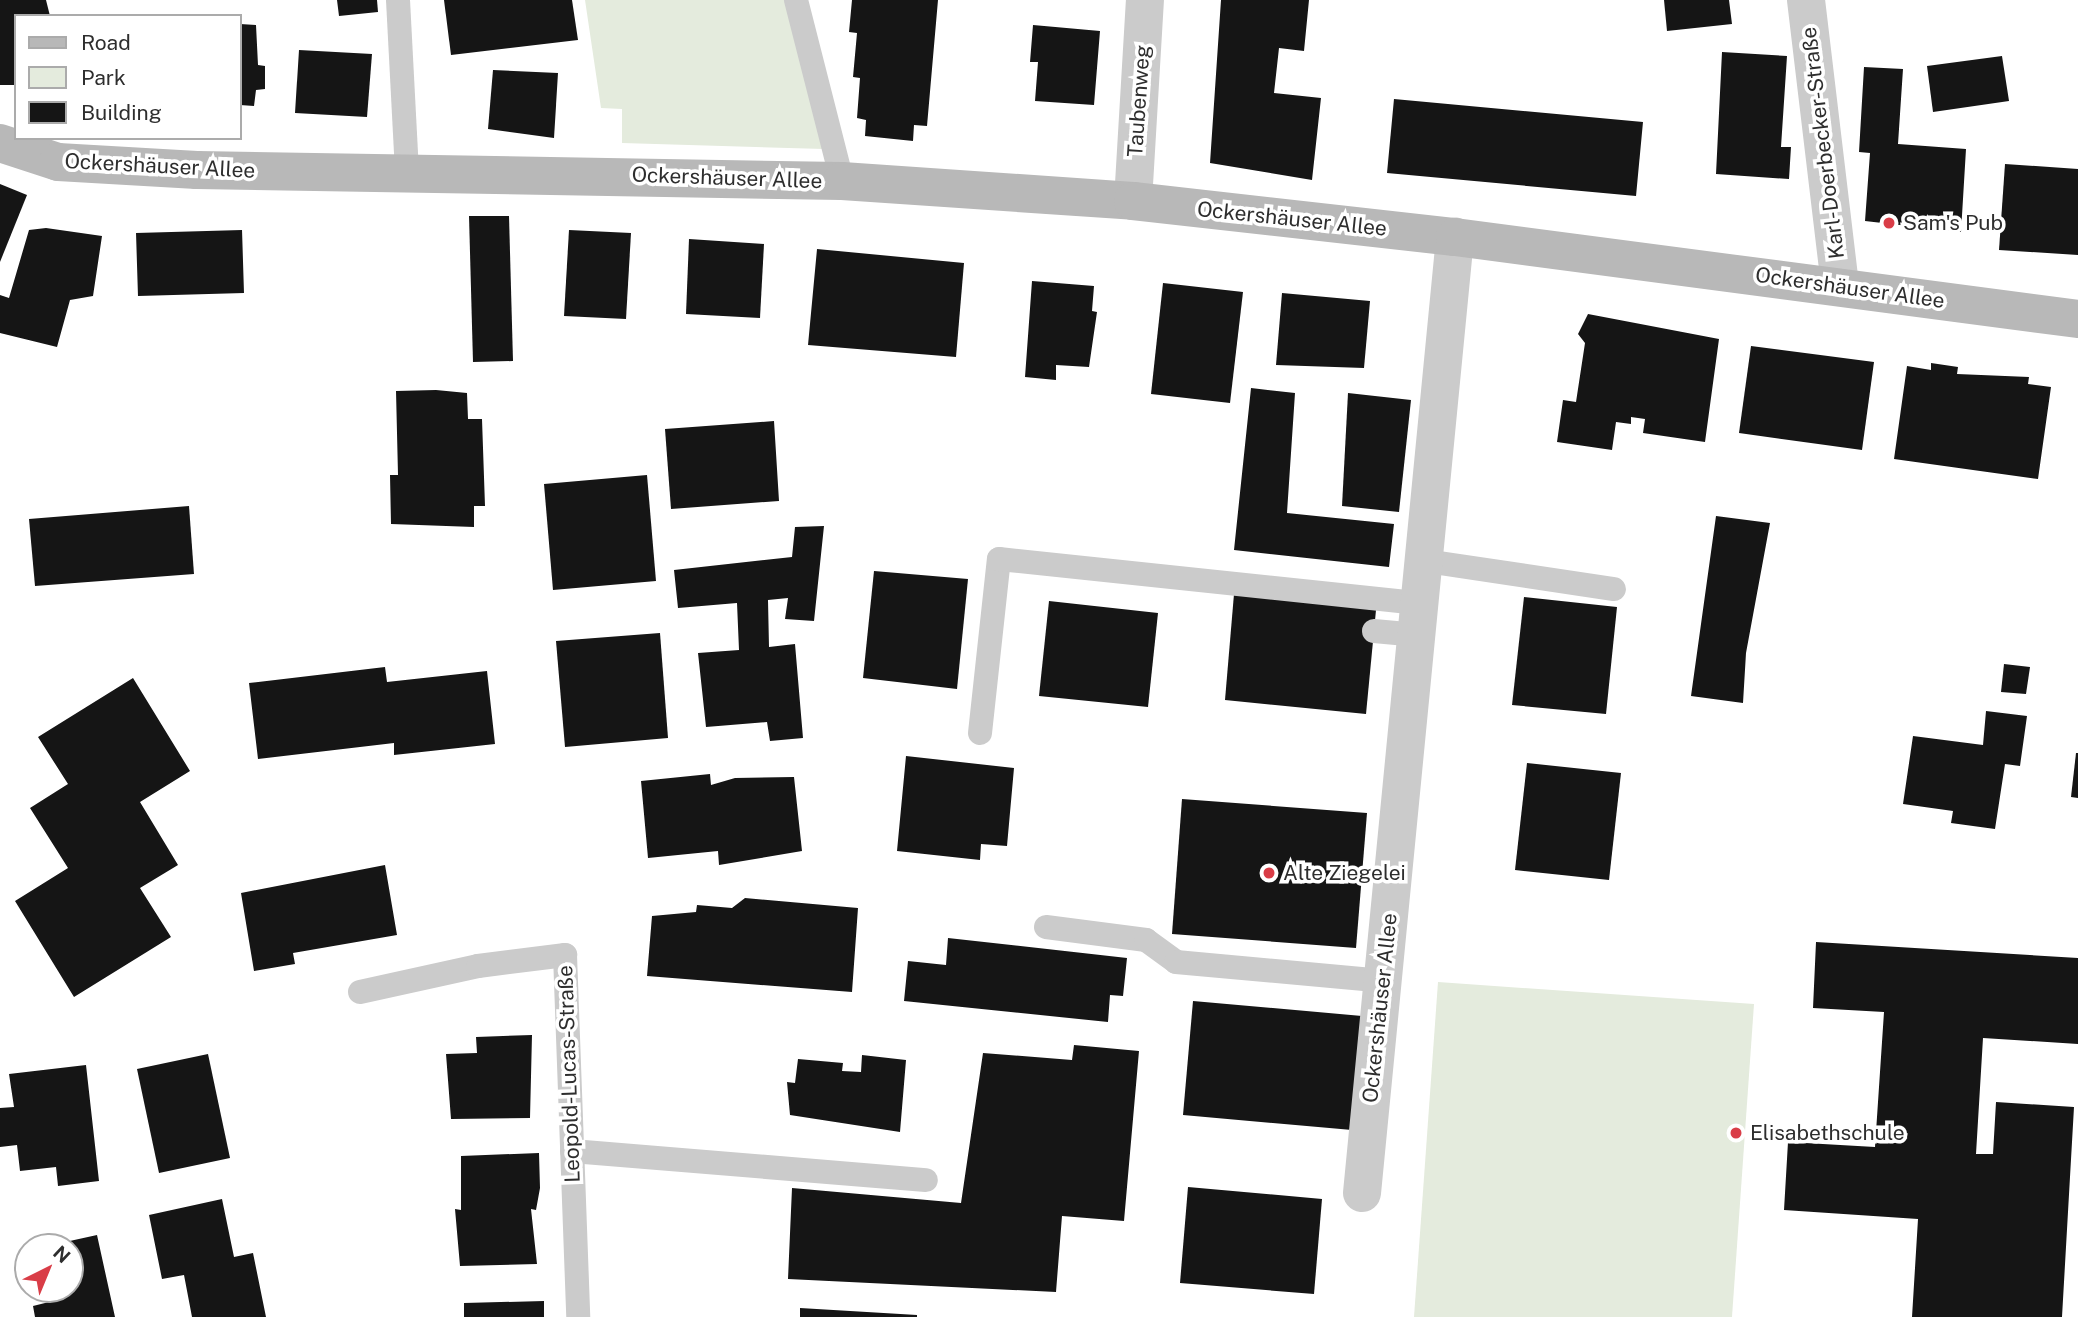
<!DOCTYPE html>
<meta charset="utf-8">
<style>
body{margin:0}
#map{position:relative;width:2078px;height:1317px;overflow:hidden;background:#fff;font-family:"Public Sans",sans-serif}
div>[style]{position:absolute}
.green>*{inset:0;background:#e4ebdd}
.building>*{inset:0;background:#151515}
.lane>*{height:24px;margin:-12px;padding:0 12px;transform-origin:12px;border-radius:12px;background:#cbcbcb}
.street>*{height:38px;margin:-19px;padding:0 19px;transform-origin:19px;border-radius:19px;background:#cbcbcb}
.secondary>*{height:38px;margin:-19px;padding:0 19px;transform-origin:19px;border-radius:19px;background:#b8b8b8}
.dots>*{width:19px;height:19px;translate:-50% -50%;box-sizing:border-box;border:4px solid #fff;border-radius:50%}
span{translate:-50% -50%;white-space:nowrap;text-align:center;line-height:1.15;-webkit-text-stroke:7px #fff;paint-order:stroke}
.street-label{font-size:21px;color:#2e2e2e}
.poi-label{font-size:21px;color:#2e2e2e}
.left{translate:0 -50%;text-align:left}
.legend{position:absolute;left:14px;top:14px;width:228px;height:126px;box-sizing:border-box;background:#fff;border:2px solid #ababab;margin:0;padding:9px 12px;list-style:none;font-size:21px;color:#2e2e2e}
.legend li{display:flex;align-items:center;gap:14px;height:35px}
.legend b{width:35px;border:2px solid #ababab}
.north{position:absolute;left:14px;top:1233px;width:70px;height:70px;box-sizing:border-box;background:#fff;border:2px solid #ababab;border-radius:50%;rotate:43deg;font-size:19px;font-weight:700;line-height:28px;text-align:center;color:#2e2e2e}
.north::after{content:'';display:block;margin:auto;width:24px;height:32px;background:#d93d47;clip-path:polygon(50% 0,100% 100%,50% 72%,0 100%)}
</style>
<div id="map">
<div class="green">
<div style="clip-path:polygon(585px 0,786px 0,824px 149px,622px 143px,622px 109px,601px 108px)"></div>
<div style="clip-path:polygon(1438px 982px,1754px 1004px,1732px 1317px,1414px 1317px)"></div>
</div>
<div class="building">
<div style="clip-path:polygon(0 0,46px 0,50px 16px,16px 16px,16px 85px,0 85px)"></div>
<div style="clip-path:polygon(337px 0,377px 0,378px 12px,339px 16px)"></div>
<div style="clip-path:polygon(444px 0,572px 0,578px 40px,451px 55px)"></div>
<div style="clip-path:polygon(852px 0,938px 0,927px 126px,914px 125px,913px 141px,865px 136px,866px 120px,857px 118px,860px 78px,853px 77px,857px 33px,849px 32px)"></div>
<div style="clip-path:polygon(1221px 0,1309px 0,1304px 51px,1279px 48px,1274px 93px,1321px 98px,1312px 180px,1210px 163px)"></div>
<div style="clip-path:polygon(1664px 0,1729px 0,1732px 24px,1667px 31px)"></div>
<div style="clip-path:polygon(240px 24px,256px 25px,258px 65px,265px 66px,265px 89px,256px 90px,254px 106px,240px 105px)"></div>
<div style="clip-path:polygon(1033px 25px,1100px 31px,1094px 105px,1035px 101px,1038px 62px,1030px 62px)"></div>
<div style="clip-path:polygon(299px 50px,372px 54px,367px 117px,295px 113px)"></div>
<div style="clip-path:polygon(1722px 52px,1787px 56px,1781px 147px,1791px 147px,1789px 179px,1716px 174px)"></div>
<div style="clip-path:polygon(2002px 56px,2009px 101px,1933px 112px,1927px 66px)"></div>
<div style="clip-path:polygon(1864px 67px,1903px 69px,1898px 144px,1966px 149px,1961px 232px,1865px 221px,1870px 153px,1859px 152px)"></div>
<div style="clip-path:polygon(493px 70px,558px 73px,554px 138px,488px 129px)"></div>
<div style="clip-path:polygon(1394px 99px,1643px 122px,1636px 196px,1387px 173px)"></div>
<div style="clip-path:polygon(2005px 164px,2078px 169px,2078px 255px,1999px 250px)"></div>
<div style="clip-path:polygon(0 184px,27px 195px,0 262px)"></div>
<div style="clip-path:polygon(469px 216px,509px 216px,513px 361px,473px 362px)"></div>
<div style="clip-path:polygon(46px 228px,102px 236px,93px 296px,70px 300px,57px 347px,0 333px,0 295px,9px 298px,29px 230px)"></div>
<div style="clip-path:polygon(242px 230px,244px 293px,138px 296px,136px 233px)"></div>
<div style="clip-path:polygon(569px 230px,631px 233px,626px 319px,564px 316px)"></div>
<div style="clip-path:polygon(689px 239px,764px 244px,760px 318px,686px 314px)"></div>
<div style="clip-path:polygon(817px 249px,964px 263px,956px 357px,808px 345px)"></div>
<div style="clip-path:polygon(1032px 281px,1094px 286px,1092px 311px,1097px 312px,1089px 367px,1056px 365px,1056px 380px,1025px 377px)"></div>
<div style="clip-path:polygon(1163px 283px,1243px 292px,1230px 403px,1151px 394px)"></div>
<div style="clip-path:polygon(1282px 293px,1370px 301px,1364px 368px,1276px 365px)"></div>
<div style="clip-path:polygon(1588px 314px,1719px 339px,1705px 442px,1643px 433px,1645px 419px,1631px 417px,1631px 424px,1616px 422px,1612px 450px,1557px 442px,1563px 400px,1576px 402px,1585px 343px,1578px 334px)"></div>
<div style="clip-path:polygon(1751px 346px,1874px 362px,1862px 450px,1739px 433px)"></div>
<div style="clip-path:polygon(1931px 363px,1958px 367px,1957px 374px,2029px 377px,2028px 384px,2051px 387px,2038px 479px,1894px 459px,1907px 366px,1931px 370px)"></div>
<div style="clip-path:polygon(1251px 388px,1295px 393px,1287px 513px,1394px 524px,1389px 567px,1234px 550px)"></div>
<div style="clip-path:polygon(436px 390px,467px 393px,468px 419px,482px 419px,485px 506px,474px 506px,474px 527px,391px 524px,390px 475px,398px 475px,396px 391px)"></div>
<div style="clip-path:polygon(1348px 393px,1411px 400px,1399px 512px,1342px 506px)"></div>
<div style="clip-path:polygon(774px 421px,779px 501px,671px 509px,665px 429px)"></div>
<div style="clip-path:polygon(647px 475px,656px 581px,553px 590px,544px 484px)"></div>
<div style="clip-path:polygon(189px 506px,194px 574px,35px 586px,29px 519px)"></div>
<div style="clip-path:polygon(1716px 516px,1770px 523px,1746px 653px,1743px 703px,1691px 696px)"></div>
<div style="clip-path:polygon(824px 526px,814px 621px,785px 619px,788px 598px,768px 600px,769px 647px,795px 644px,803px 738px,770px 741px,767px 722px,706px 727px,698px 653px,739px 650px,737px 603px,678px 608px,674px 570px,792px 557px,795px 527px)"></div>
<div style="clip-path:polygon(874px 571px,968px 579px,957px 689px,863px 678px)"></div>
<div style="clip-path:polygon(1234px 594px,1376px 610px,1366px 714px,1225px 700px)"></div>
<div style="clip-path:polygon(1524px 597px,1617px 607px,1606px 714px,1512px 705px)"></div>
<div style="clip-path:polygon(1049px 601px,1158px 613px,1148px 707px,1039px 696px)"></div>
<div style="clip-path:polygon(660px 633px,668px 738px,565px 747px,556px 641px)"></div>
<div style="clip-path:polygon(2004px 664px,2030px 667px,2026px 694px,2001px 692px)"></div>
<div style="clip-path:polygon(385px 667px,387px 682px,487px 671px,495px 744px,394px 755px,394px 743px,258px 759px,249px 683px)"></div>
<div style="clip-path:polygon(133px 678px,190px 771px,140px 802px,178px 865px,140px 888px,171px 937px,74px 997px,15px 901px,68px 868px,30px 808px,68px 784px,38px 737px)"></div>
<div style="clip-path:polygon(1986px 711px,2027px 716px,2020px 766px,2005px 764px,1995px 829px,1951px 823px,1953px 811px,1903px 804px,1913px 736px,1983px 745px)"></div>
<div style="clip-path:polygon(2076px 753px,2078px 753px,2078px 798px,2071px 797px)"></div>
<div style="clip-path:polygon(906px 756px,1014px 768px,1007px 846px,981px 844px,980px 860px,897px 851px)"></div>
<div style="clip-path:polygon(1527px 763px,1621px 773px,1609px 880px,1515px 870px)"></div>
<div style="clip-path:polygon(710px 774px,711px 785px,735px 778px,794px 777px,802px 851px,719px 865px,718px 851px,648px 858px,641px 781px)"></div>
<div style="clip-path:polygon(1182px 799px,1367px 813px,1356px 948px,1172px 934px)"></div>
<div style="clip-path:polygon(385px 865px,397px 935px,293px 953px,295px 964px,254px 971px,241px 893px)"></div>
<div style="clip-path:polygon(745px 898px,858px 908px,852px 992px,647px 976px,652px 916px,696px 912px,697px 905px,732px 908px)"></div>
<div style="clip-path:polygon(948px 938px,1127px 958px,1123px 996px,1110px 995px,1108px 1022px,904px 1001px,908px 961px,946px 965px)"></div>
<div style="clip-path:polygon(1816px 942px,2078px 958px,2078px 1044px,1983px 1038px,1976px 1154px,1993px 1154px,1996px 1102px,2074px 1107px,2062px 1317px,1912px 1317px,1918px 1219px,1784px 1210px,1788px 1142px,1875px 1147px,1884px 1012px,1813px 1008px)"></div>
<div style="clip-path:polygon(1193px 1001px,1362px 1016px,1352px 1130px,1183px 1115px)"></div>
<div style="clip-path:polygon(532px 1035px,530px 1118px,451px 1119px,446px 1054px,477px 1053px,476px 1037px)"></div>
<div style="clip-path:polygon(1074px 1045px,1139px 1051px,1124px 1221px,1062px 1216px,1056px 1292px,788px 1279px,792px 1188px,961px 1203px,983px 1053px,1072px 1060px)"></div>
<div style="clip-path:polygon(208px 1054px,230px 1158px,159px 1173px,137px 1069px)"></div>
<div style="clip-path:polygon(862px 1055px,906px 1060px,900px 1132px,790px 1115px,787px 1082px,795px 1083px,798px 1059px,843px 1063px,842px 1071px,861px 1072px)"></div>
<div style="clip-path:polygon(86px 1065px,99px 1181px,58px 1186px,56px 1167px,20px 1171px,17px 1145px,0 1147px,0 1108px,14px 1107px,9px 1074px)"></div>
<div style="clip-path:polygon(539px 1153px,540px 1188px,536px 1210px,531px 1209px,537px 1264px,460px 1266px,455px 1209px,461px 1210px,461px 1156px)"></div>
<div style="clip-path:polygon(1188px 1187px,1322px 1199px,1314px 1294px,1180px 1283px)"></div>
<div style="clip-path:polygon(222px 1199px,234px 1257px,253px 1253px,266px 1317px,192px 1317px,184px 1275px,162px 1279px,149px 1215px)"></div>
<div style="clip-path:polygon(97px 1235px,115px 1317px,35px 1317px,33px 1306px,49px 1302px,46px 1289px,70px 1289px,70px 1247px,47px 1246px)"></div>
<div style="clip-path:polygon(544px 1301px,544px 1317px,464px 1317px,464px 1303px)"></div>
<div style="clip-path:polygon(800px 1308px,917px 1315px,917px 1317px,800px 1317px)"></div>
</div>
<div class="lane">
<div style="left:398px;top:0;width:171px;rotate:87deg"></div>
<div style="left:796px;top:0;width:187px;rotate:75.7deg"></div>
<div style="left:1426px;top:561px;width:190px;rotate:8.5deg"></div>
<div style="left:1374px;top:631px;width:44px;rotate:5.2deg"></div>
<div style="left:980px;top:733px;width:175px;rotate:-83.8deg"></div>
<div style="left:999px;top:559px;width:424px;rotate:6deg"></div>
<div style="left:1046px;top:927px;width:101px;rotate:7.4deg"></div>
<div style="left:1146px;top:940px;width:37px;rotate:36deg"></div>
<div style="left:1176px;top:962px;width:208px;rotate:5.2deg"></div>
<div style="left:360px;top:992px;width:121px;rotate:-12.4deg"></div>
<div style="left:478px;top:966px;width:88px;rotate:-7.2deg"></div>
<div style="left:565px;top:955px;width:362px;rotate:87.9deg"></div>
<div style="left:572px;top:1151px;width:355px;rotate:4.7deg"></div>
</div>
<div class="street">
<div style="left:1806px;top:0;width:288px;rotate:83.2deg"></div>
<div style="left:1133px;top:201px;width:201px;rotate:-86.6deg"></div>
<div style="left:1362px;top:1193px;width:961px;rotate:-84.44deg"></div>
</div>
<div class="secondary">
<div style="left:0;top:143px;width:61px;rotate:18.1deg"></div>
<div style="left:58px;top:162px;width:139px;rotate:3.3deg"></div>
<div style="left:197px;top:170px;width:645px;rotate:0.98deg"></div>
<div style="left:842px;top:181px;width:292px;rotate:3.9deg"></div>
<div style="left:1133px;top:201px;width:324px;rotate:6.4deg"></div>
<div style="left:1455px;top:237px;width:628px;rotate:7.5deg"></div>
</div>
<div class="dots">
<div style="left:1889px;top:223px;background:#d93d47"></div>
<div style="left:1269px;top:873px;background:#d93d47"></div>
<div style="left:1736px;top:1133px;background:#d93d47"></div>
</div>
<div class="street-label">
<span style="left:1139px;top:101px;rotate:-86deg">Taubenweg</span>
<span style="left:1823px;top:143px;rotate:-97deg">Karl-Doerbecker-Straße</span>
<span style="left:160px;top:166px;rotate:3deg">Ockershäuser Allee</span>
<span style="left:727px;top:178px;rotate:2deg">Ockershäuser Allee</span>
<span style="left:1292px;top:219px;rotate:6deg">Ockershäuser Allee</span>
<span style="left:1850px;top:288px;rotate:8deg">Ockershäuser Allee</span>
<span style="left:1380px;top:1008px;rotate:-84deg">Ockershäuser Allee</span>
<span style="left:569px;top:1074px;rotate:-92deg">Leopold-Lucas-Straße</span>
</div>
<div class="poi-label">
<span class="left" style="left:1903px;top:223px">Sam's Pub</span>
<span class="left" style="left:1283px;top:873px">Alte Ziegelei</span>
<span class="left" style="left:1750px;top:1133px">Elisabethschule</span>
</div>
<ul class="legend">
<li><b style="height:9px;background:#b8b8b8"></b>Road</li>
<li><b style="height:19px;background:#e4ebdd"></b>Park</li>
<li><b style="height:19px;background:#151515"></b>Building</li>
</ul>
<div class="north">N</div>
</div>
